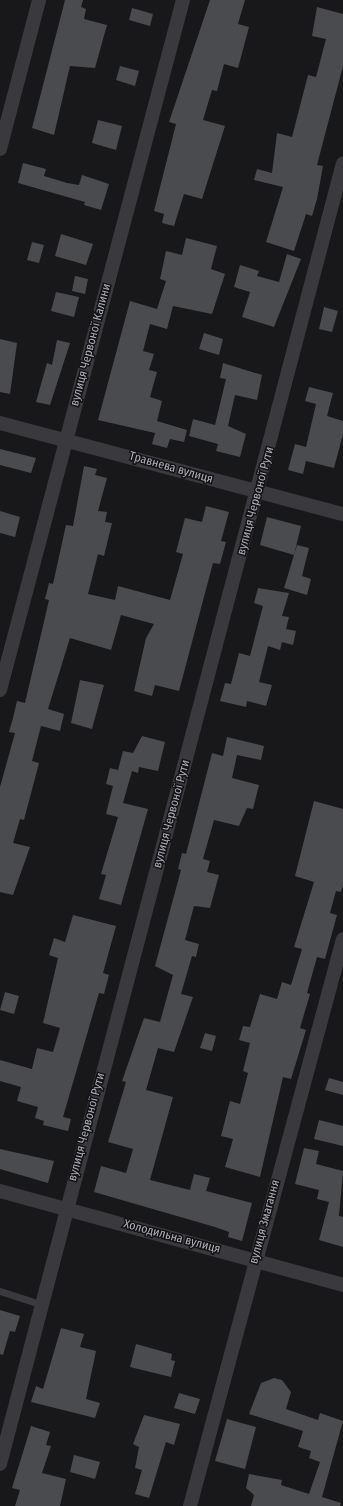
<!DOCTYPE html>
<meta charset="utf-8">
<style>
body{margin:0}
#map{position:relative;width:343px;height:1506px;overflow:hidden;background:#18181a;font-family:"Fira Sans Condensed",sans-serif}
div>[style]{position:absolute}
.building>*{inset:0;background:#4a4b4f}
.lane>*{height:7px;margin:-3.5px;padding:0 3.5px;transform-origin:3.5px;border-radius:3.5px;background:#3a3a3e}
.street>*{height:14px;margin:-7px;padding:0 7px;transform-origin:7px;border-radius:7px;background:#3a3a3e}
span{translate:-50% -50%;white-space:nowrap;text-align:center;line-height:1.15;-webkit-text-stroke:3px #131315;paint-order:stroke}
.street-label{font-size:12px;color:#acafb8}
</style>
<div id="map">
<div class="building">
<div style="clip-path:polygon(65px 0,83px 0,81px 7px,86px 9px,84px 19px,107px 25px,95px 68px,70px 66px,54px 135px,32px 128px)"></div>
<div style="clip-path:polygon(210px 0,245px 0,238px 24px,249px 27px,238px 68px,224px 64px,217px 91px,212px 90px,203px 120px,225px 126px,202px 199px,184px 194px,174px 226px,162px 223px,164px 214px,154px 211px,176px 124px,169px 122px)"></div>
<div style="clip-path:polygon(317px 7px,343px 14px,343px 66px,317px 165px,323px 166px,317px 199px,312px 216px,306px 214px,294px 251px,266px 242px,283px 187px,254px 180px,257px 169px,272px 173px,277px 133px,292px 137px,308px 75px,316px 77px,326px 39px,312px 36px)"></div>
<div style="clip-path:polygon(132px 8px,153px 14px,150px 26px,129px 20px)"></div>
<div style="clip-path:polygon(120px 66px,139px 71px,135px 86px,116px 80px)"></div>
<div style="clip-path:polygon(98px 120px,122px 126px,116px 150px,92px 143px)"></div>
<div style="clip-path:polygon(23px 163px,46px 169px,44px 176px,67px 183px,79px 185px,82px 175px,109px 184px,101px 210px,84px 205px,85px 202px,18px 183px)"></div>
<div style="clip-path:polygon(61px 234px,93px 244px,86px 265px,55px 256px)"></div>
<div style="clip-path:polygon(186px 238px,217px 246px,211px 269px,225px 274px,212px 314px,173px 306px,167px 329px,150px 324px,143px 351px,154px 354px,149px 370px,157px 372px,150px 397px,162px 401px,157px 421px,187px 430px,184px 442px,170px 439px,167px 448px,152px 444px,155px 433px,98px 420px,130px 301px,157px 309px,166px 281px,160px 279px,166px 251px,182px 255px)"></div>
<div style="clip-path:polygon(32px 242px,44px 245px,39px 263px,27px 260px)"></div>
<div style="clip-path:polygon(287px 254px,301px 259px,274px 327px,242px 317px,250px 292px,234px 287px,240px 265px,259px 271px,257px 276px,279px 282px)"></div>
<div style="clip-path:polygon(75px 276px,88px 279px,85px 294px,72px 291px)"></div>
<div style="clip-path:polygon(56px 292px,79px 297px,74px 317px,51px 311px)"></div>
<div style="clip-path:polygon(324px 307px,338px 311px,332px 332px,319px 329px)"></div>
<div style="clip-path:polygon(204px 333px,223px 339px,219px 355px,199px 349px)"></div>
<div style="clip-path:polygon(0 339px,17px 343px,10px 394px,0 392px)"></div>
<div style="clip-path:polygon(57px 340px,70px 343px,50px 405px,36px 402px,47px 363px,52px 365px)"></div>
<div style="clip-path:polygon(223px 363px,262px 375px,257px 400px,235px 395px,228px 426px,246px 434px,240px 457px,216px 451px,218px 444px,189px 436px,193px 419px,215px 425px,226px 379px,220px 378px)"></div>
<div style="clip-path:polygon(309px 387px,333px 393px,327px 416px,343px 421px,343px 434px,334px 468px,306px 461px,303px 474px,288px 470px,295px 444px,306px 447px,316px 404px,305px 401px)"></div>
<div style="clip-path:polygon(0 449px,36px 458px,31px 473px,0 465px)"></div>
<div style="clip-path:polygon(84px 466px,97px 469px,95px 475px,107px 478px,98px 511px,107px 512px,105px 522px,112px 523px,104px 556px,98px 554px,88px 594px,115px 600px,118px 586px,170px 600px,183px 554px,176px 552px,185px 518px,202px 522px,206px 506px,229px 512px,221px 541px,226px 542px,220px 564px,213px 563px,179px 691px,155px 685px,152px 696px,134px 691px,146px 638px,154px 624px,121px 615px,111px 650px,70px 638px,48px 709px,64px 714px,60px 731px,41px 726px,32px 761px,39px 763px,24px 820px,20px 819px,13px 843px,30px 847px,13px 895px,0 892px,0 787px,15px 733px,9px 732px,13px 718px,17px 701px,25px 703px,49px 600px,45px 599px,49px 583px,53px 584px,66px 525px,73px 526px)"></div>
<div style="clip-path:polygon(0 511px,20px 517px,15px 537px,0 533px)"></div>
<div style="clip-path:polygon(267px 517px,301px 526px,294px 555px,260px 545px)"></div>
<div style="clip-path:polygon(297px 545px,309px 548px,302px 576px,311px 579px,307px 595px,284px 588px)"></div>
<div style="clip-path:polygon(258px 588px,289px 593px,282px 616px,289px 617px,286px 629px,296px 631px,293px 645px,282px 642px,280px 650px,268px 646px,259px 682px,272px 685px,266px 706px,247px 701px,246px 707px,220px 701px,225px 683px,231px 684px,239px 653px,250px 656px,263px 606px,254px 603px)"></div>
<div style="clip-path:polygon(80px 680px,104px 685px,92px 729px,71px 723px)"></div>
<div style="clip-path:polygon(142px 736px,165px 742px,158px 771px,139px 767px,138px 773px,132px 771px,123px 803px,148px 809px,121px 905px,99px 899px,106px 875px,101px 874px,118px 817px,106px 814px,113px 786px,106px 784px,110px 768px,118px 770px,123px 751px,133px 753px)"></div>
<div style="clip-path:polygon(227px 737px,264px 746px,261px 760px,237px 755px,232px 778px,259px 785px,253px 809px,247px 808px,239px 826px,214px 820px,203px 859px,210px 861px,207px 872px,219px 875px,210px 908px,194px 906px,185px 940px,199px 944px,196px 957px,192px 956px,181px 994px,193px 997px,174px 1052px,158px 1048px,146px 1090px,173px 1097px,150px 1180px,190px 1190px,194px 1174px,210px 1178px,206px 1191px,252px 1203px,242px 1241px,228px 1237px,229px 1232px,215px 1227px,94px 1192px,101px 1166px,126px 1173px,133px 1149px,108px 1142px,126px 1082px,122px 1081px,144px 1018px,160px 1022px,173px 975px,155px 966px,181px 870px,178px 869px,182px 853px,186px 854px,212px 753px,223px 756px)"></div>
<div style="clip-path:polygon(314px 801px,343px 809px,343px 885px,341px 892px,336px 891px,330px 913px,337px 915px,325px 959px,317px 957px,307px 993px,310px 994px,300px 1028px,306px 1030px,291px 1079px,283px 1077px,260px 1177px,225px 1167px,233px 1139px,221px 1136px,230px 1101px,240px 1104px,248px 1073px,243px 1071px,250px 1043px,239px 1040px,243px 1026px,250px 1027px,260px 994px,277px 999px,282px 982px,291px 985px,302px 949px,294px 947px,314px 882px,295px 876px)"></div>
<div style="clip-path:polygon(73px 915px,116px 926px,103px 973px,109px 975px,104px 994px,99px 993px,63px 1117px,71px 1119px,68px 1131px,43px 1125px,44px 1121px,35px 1118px,38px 1107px,17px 1101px,21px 1087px,0 1081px,0 1060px,32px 1069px,37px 1048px,53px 1052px,60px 1028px,43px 1023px,58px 958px,49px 955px,54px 938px,65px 942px)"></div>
<div style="clip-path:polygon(5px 992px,19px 996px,14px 1014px,0 1010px)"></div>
<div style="clip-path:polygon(205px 1033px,216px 1036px,212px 1051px,200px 1048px)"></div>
<div style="clip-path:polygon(329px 1078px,343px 1082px,343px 1095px,325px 1090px)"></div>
<div style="clip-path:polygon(319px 1120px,343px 1126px,343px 1146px,314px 1139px)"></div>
<div style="clip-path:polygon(304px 1148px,319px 1151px,316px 1164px,343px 1171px,339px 1216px,343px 1217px,343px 1247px,319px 1240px,329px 1202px,317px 1199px,319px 1190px,295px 1184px)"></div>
<div style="clip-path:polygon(0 1149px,54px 1161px,48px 1183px,0 1169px)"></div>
<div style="clip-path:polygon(0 1310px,20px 1316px,15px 1332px,10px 1331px,3px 1355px,0 1354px)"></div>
<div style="clip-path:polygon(61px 1328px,84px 1334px,80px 1347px,96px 1351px,86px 1399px,100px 1403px,95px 1418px,31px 1402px,36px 1386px,43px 1389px)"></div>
<div style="clip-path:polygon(136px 1344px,172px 1354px,171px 1360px,175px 1361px,171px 1377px,130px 1367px)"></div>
<div style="clip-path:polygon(274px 1378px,282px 1380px,291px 1392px,286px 1409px,318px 1420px,320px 1413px,343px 1421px,322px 1497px,341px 1503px,340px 1506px,251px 1506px,254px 1495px,246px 1488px,249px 1474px,282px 1480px,281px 1485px,309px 1494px,320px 1462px,309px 1458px,311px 1451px,298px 1447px,303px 1431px,249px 1414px,261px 1383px)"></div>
<div style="clip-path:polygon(179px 1393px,200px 1399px,195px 1414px,174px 1408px)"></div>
<div style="clip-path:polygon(144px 1415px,180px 1424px,174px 1445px,166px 1442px,149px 1498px,135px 1494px,142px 1470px,135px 1468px,139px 1447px,133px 1444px)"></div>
<div style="clip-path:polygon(227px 1419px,256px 1427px,245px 1469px,215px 1461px)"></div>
<div style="clip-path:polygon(31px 1426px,50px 1432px,46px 1445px,51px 1446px,42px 1473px,66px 1479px,60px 1506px,15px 1506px,20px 1490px,12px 1488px)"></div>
<div style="clip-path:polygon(74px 1455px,100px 1462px,95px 1479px,70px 1472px)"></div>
</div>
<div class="lane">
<div style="left:0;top:1291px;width:45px;rotate:18deg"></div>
</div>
<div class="street">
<div style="left:0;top:149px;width:154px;rotate:-75.3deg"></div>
<div style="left:0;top:423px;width:355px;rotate:14.9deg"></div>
<div style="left:0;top:690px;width:714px;rotate:-75.15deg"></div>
<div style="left:0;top:1191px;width:356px;rotate:15.3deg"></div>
<div style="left:0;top:1464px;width:1345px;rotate:-75.23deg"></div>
<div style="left:190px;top:1506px;width:587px;rotate:-74.9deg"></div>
</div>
<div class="street-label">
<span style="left:91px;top:345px;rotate:-75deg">вулиця Червоної Калини</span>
<span style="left:171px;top:468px;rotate:16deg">Травнева вулиця</span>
<span style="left:256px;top:501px;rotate:-75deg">вулиця Червоної Рути</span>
<span style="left:172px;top:814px;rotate:-75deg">вулиця Червоної Рути</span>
<span style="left:87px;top:1127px;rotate:-75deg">вулиця Червоної Рути</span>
<span style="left:265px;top:1222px;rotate:-75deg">вулиця Змагання</span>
<span style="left:172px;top:1237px;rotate:15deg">Холодильна вулиця</span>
</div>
</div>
